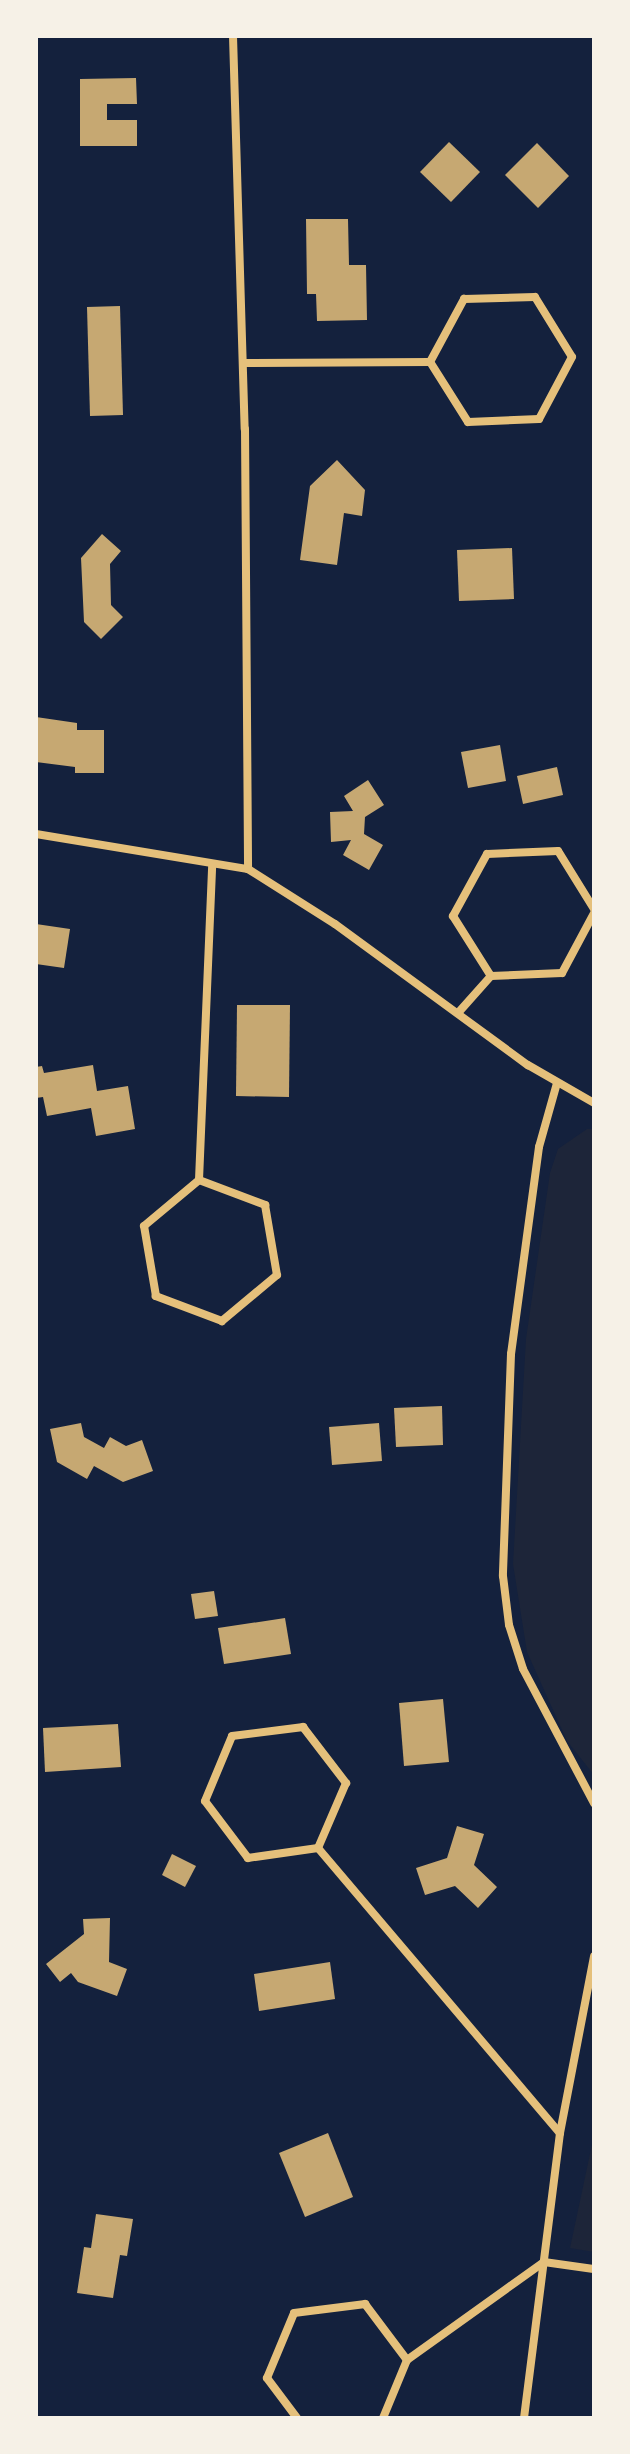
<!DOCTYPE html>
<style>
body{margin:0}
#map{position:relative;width:630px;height:2454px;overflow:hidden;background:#14213d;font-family:Poppins,sans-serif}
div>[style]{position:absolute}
.green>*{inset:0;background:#1d2539}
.building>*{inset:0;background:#c6a872}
.minor>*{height:8px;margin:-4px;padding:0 4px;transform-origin:4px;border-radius:4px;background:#e5c07b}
span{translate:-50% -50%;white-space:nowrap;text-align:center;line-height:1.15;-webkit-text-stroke:8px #f6f1e7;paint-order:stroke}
.frame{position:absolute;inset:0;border:38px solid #f6f1e7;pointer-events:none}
</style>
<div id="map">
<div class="green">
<div style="clip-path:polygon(587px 1129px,594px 1129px,594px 1775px,567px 1741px,527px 1652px,513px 1564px,526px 1339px,550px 1173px,558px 1149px)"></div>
<div style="clip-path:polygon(594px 2135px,594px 2252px,570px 2248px)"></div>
</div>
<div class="building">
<div style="clip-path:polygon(136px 78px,137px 104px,107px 104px,107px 120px,137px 120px,137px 146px,80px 146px,80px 79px)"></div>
<div style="clip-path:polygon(449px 142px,480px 172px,451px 202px,420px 172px)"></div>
<div style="clip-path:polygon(537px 143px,569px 176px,538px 208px,505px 175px)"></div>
<div style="clip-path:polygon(306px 219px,348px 219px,349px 265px,366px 265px,367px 320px,317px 321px,316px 294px,307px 294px)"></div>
<div style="clip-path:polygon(120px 306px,123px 415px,90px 416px,87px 307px)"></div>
<div style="clip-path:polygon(337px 460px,365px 490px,362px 516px,344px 513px,337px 565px,300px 560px,310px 486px)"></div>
<div style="clip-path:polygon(102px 534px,121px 551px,110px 564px,111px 605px,123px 617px,101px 639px,84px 622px,81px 558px)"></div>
<div style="clip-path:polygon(512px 548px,514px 599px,459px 601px,457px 550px)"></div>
<div style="clip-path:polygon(36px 717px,77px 723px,77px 730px,104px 730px,104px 773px,75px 773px,75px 767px,36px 762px)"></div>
<div style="clip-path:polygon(500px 745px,506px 781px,468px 788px,461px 752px)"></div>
<div style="clip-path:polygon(557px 767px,563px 795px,523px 804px,517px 776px)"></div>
<div style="clip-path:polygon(368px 780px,384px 805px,365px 817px,364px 834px,383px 845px,369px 870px,343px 855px,351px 840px,331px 842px,330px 812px,353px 811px,344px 796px)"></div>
<div style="clip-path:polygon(36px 924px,70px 929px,64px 968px,36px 964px)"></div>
<div style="clip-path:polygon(237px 1005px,290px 1005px,289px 1097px,236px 1096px)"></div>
<div style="clip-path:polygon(93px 1065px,97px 1091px,128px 1086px,135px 1129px,96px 1136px,91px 1108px,47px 1116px,43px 1097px,36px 1098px,36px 1067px,42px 1066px,44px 1073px)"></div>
<div style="clip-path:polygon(442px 1406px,443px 1445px,396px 1447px,394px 1408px)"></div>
<div style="clip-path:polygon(81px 1423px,84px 1437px,104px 1448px,110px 1437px,126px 1446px,142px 1440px,153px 1471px,123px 1482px,94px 1466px,87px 1479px,57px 1462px,50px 1429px)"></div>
<div style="clip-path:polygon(379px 1423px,382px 1461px,332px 1465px,329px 1427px)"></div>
<div style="clip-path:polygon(214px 1591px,218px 1616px,195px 1619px,191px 1594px)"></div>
<div style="clip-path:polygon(285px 1618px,291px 1654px,224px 1664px,218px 1628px)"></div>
<div style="clip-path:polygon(443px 1699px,449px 1762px,404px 1766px,399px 1703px)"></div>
<div style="clip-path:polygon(118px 1724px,121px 1767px,45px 1772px,43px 1728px)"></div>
<div style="clip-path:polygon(457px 1826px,484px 1834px,474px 1865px,497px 1887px,478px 1908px,455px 1886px,425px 1895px,416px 1868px,447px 1858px)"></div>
<div style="clip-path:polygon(172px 1854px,196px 1866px,185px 1887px,162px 1875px)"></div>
<div style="clip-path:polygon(110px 1918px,109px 1962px,127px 1969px,117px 1996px,78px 1982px,71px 1973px,60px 1982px,46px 1964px,84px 1934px,83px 1919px)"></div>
<div style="clip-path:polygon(330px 1962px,335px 1999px,259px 2011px,254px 1974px)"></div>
<div style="clip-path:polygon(328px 2133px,353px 2197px,305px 2217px,279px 2153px)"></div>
<div style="clip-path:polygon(96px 2214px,133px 2219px,127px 2256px,120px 2255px,113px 2298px,77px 2293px,84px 2247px,91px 2248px)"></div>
</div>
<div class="minor">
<div style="left:233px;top:36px;width:393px;rotate:88.3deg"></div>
<div style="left:245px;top:429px;width:440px;rotate:89.6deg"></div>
<div style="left:535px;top:297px;width:70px;rotate:58.3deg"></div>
<div style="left:572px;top:357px;width:70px;rotate:118deg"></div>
<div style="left:539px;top:419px;width:71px;rotate:177.6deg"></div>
<div style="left:468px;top:422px;width:71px;rotate:-122.3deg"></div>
<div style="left:430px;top:362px;width:72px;rotate:-61.6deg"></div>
<div style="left:464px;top:299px;width:71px;rotate:-1.6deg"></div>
<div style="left:243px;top:363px;width:187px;rotate:-0.3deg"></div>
<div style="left:36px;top:834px;width:215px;rotate:9.4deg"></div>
<div style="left:248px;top:869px;width:103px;rotate:32.3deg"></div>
<div style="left:335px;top:924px;width:239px;rotate:36.2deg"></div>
<div style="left:528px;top:1065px;width:76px;rotate:29.9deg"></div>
<div style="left:594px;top:909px;width:68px;rotate:-121.8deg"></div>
<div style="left:558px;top:851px;width:71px;rotate:177.6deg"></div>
<div style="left:487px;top:854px;width:71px;rotate:118.7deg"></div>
<div style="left:453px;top:916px;width:71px;rotate:57.7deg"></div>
<div style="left:491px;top:976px;width:71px;rotate:-2.4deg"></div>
<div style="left:562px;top:973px;width:68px;rotate:-61.9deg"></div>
<div style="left:458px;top:1013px;width:50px;rotate:-48.3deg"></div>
<div style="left:557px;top:1083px;width:66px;rotate:105.7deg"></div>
<div style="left:539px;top:1147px;width:209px;rotate:97.7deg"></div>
<div style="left:511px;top:1354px;width:222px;rotate:92.1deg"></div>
<div style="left:503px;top:1576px;width:49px;rotate:83deg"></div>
<div style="left:509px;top:1625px;width:46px;rotate:72.3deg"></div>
<div style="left:523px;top:1669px;width:152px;rotate:62.1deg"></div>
<div style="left:199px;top:1180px;width:71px;rotate:20.7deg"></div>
<div style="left:265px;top:1205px;width:71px;rotate:80.3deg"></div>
<div style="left:277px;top:1275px;width:72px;rotate:140.1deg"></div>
<div style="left:222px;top:1321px;width:71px;rotate:-159.3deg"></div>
<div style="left:156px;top:1296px;width:71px;rotate:-99.7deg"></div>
<div style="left:144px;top:1226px;width:72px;rotate:-39.9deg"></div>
<div style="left:199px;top:1180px;width:316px;rotate:-87.6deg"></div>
<div style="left:303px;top:1727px;width:71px;rotate:52.5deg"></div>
<div style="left:346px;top:1783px;width:71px;rotate:113.3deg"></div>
<div style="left:318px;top:1848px;width:71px;rotate:171.9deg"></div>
<div style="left:248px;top:1858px;width:71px;rotate:-127deg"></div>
<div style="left:205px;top:1801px;width:70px;rotate:-67.4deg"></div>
<div style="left:232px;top:1736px;width:72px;rotate:-7.2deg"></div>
<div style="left:318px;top:1848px;width:374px;rotate:49.7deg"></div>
<div style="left:407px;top:2360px;width:168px;rotate:-35.6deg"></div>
<div style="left:544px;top:2262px;width:50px;rotate:8deg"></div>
<div style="left:297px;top:2418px;width:50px;rotate:-126.9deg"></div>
<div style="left:267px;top:2378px;width:70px;rotate:-67.4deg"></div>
<div style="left:294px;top:2313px;width:72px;rotate:-7.2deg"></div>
<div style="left:365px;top:2304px;width:70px;rotate:53.1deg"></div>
<div style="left:407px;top:2360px;width:63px;rotate:112.5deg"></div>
<div style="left:524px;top:2418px;width:287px;rotate:-82.8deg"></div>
<div style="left:560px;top:2133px;width:180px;rotate:-79.1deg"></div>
</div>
<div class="frame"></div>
</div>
